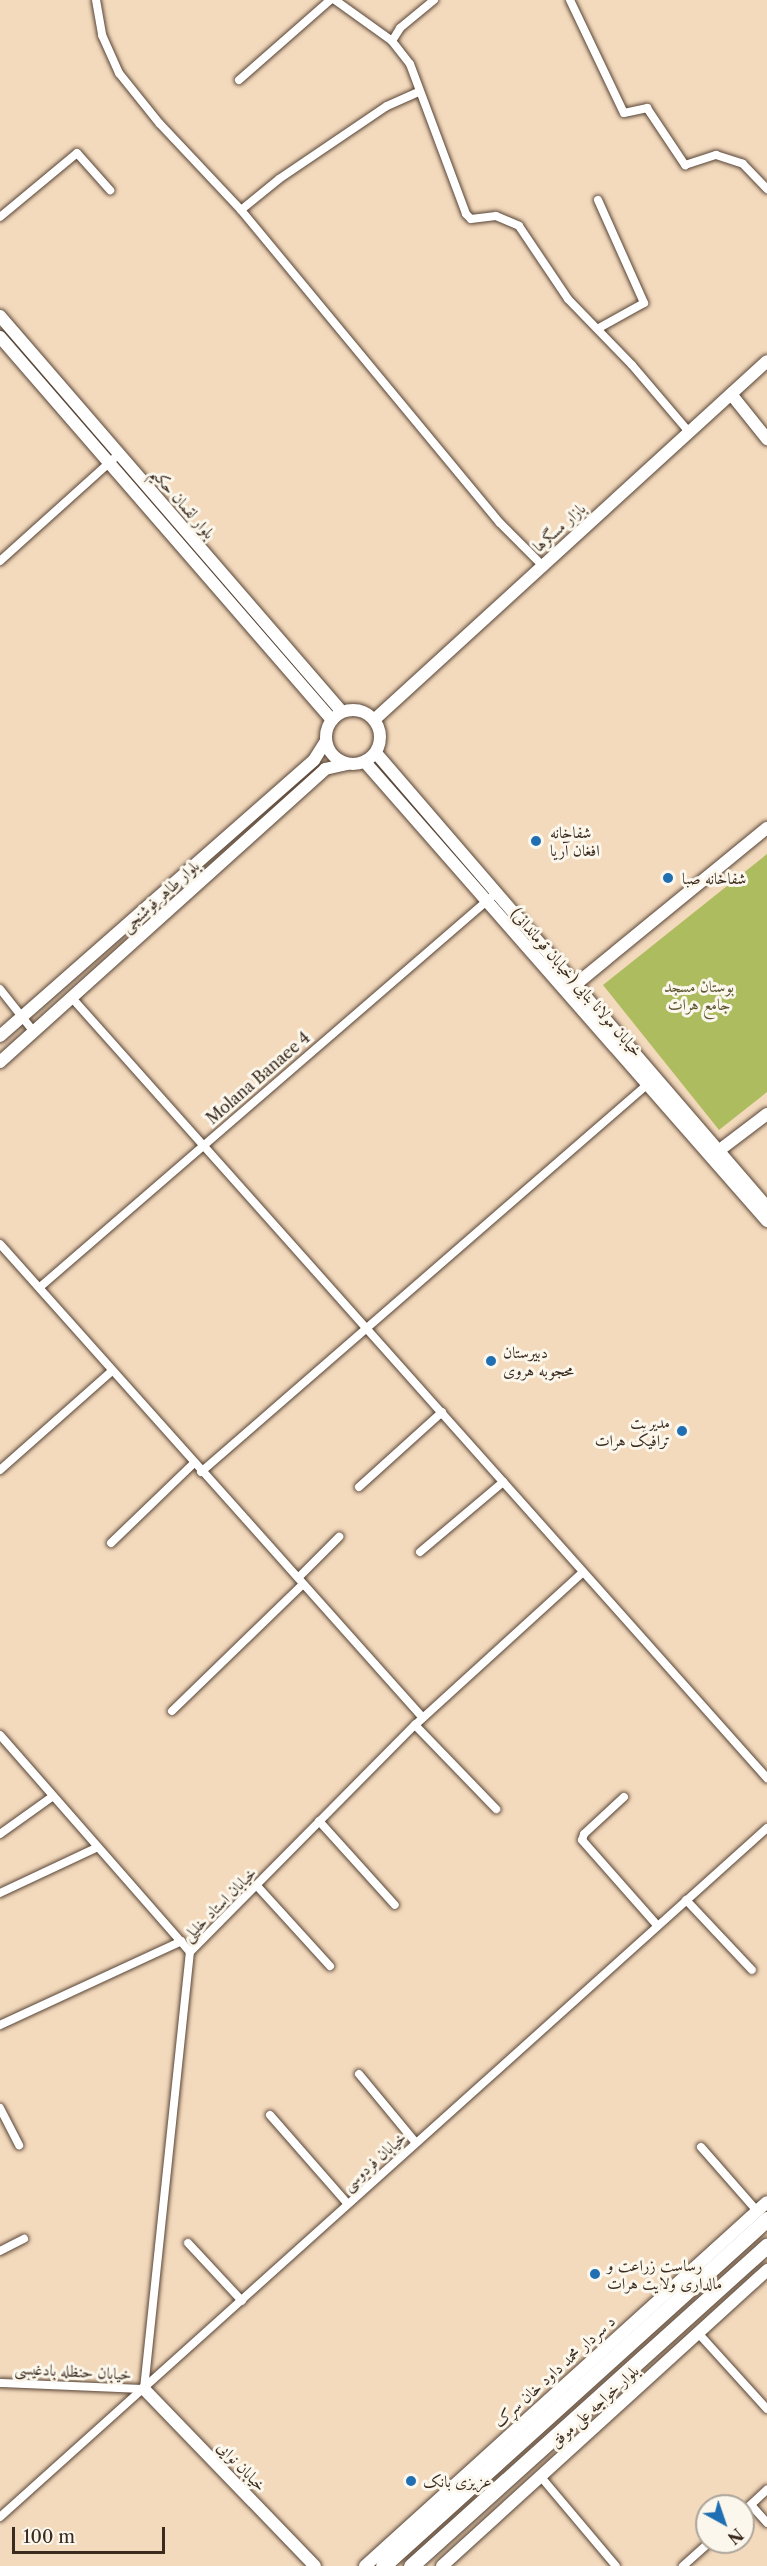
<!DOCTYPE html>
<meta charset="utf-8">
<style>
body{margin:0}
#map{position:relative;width:767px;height:2566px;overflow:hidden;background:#f4dabd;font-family:"Libre Caslon Text",Amiri,serif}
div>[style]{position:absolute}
.green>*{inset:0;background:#adbc5f}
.roads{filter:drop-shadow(0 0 2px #574436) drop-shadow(0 0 2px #574436)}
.street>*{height:8px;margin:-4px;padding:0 4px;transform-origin:4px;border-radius:4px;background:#fff}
.secondary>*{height:12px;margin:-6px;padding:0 6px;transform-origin:6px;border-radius:6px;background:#fff}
.secondary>.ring{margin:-6px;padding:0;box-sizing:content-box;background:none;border:12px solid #fff;border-radius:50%}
.highway>*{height:15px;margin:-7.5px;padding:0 7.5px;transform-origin:7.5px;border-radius:7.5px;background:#fff}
.dots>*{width:16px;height:16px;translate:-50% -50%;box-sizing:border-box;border:3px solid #fbf7ec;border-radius:50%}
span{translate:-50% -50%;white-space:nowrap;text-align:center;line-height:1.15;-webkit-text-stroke:6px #fbf7ec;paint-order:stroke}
.street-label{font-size:16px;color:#3b2a1e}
.poi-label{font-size:16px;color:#3b2a1e}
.left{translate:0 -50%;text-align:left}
.right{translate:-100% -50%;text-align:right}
.park-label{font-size:16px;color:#5d5632}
.north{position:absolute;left:695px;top:2494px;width:60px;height:60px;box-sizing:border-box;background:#fbf7ec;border:2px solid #aea59a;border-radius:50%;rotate:140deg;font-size:16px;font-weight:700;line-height:24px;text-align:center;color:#3b2a1e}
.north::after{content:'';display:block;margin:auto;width:21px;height:27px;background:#1f6fb2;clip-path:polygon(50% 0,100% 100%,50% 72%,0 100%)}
.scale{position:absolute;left:12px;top:2527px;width:153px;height:27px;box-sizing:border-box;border:3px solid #3b2a1e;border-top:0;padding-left:8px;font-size:18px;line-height:21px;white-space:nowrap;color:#3b2a1e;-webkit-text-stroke:4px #fbf7ec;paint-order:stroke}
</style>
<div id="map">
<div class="green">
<div style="clip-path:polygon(767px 854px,767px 1092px,719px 1130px,603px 985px)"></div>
</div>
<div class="roads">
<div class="street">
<div style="left:96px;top:0;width:36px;rotate:80deg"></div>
<div style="left:102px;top:35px;width:42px;rotate:65.9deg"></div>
<div style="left:119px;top:73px;width:65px;rotate:51.2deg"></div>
<div style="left:160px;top:124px;width:118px;rotate:46.7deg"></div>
<div style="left:241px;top:210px;width:406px;rotate:50.4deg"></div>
<div style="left:500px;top:523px;width:59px;rotate:45deg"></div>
<div style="left:335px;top:0;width:70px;rotate:35.7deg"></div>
<div style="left:392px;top:41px;width:29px;rotate:52deg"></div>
<div style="left:410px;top:64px;width:160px;rotate:69.5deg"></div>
<div style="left:466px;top:214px;width:7px;rotate:45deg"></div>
<div style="left:471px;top:219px;width:25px;rotate:-7deg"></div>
<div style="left:496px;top:216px;width:25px;rotate:23deg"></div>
<div style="left:519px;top:226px;width:88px;rotate:56.1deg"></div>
<div style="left:568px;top:299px;width:92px;rotate:45.9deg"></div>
<div style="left:632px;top:365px;width:88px;rotate:49.6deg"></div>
<div style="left:570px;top:0;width:125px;rotate:64.5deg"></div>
<div style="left:624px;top:113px;width:24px;rotate:-12deg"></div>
<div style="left:647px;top:108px;width:69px;rotate:56.3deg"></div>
<div style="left:685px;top:165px;width:33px;rotate:-18deg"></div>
<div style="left:716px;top:155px;width:28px;rotate:18deg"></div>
<div style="left:743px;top:164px;width:35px;rotate:46deg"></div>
<div style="left:392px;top:41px;width:15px;rotate:-58deg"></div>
<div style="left:400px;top:28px;width:44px;rotate:-39.5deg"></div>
<div style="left:239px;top:80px;width:121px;rotate:-41.3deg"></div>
<div style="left:598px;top:200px;width:113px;rotate:65.9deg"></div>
<div style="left:644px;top:303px;width:51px;rotate:150.9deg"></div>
<div style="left:241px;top:210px;width:49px;rotate:-39.2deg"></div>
<div style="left:279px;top:179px;width:130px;rotate:-34.1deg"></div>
<div style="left:387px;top:106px;width:35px;rotate:-24deg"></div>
<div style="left:0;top:217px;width:100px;rotate:-39.7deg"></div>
<div style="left:77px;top:153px;width:50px;rotate:48.3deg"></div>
<div style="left:0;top:561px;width:160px;rotate:-42deg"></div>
<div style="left:0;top:989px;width:55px;rotate:51.7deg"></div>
<div style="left:72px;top:998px;width:1045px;rotate:48.3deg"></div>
<div style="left:0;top:1244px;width:635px;rotate:48.25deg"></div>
<div style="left:40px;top:1287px;width:603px;rotate:-40.83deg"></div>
<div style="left:0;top:1470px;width:149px;rotate:-41.5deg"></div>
<div style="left:201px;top:1472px;width:593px;rotate:-40.97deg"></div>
<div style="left:359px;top:1487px;width:112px;rotate:-42.1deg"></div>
<div style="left:111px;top:1543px;width:114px;rotate:-43.9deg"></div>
<div style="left:420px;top:1552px;width:109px;rotate:-40.1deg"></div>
<div style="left:299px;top:1577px;width:57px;rotate:-45deg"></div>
<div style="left:172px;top:1711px;width:182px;rotate:-44.1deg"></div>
<div style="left:415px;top:1725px;width:117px;rotate:46deg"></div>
<div style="left:0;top:1735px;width:288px;rotate:48.8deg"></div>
<div style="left:624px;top:1797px;width:54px;rotate:137.2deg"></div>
<div style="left:584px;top:1834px;width:6px;rotate:108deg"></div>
<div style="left:582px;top:1840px;width:113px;rotate:48.6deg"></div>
<div style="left:319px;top:1821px;width:113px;rotate:47.9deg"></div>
<div style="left:0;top:1834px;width:65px;rotate:-35.6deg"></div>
<div style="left:258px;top:1887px;width:107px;rotate:47.7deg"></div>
<div style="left:0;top:1893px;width:108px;rotate:-25.1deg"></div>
<div style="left:686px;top:1900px;width:96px;rotate:46.7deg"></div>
<div style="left:0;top:2025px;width:200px;rotate:-24.8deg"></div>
<div style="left:359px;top:2074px;width:89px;rotate:50.4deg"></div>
<div style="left:0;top:2108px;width:42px;rotate:62.8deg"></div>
<div style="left:270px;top:2115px;width:118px;rotate:48.8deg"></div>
<div style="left:701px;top:2147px;width:85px;rotate:48.8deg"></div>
<div style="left:188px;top:2243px;width:79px;rotate:47deg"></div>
<div style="left:0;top:2251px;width:27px;rotate:-27deg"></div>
<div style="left:699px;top:2334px;width:101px;rotate:47.8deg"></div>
<div style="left:0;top:2383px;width:144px;rotate:2.4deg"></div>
<div style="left:144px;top:2389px;width:439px;rotate:-84deg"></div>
<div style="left:190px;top:1952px;width:320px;rotate:-45.3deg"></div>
<div style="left:415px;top:1725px;width:227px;rotate:-42.3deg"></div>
<div style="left:541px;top:2477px;width:116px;rotate:49.9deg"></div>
<div style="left:751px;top:2505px;width:24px;rotate:48deg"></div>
<div style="left:743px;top:2512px;width:33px;rotate:-43deg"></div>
<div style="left:0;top:2517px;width:1031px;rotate:-41.93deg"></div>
<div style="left:683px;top:2566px;width:36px;rotate:-42deg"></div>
</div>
<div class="secondary">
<div style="left:0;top:316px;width:523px;rotate:49.18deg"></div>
<div style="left:0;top:337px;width:507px;rotate:49.08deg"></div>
<div style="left:731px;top:394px;width:58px;rotate:51.3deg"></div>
<div class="ring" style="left:326px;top:710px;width:42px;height:42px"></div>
<div style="left:374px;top:720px;width:532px;rotate:-42.41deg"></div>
<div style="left:376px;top:753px;width:599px;rotate:49.26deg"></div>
<div style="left:365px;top:762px;width:610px;rotate:48.79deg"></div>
<div style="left:575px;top:985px;width:248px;rotate:-39.3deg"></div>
<div style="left:0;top:1036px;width:418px;rotate:-41.3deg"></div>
<div style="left:314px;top:760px;width:22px;rotate:-58deg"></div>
<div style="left:0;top:1062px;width:438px;rotate:-42deg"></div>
<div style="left:325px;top:769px;width:23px;rotate:-13deg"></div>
<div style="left:713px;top:1155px;width:68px;rotate:-37.2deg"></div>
<div style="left:144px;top:2389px;width:246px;rotate:46deg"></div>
<div style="left:365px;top:2566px;width:542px;rotate:-42.16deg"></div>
<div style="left:442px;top:2566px;width:440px;rotate:-42.3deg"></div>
</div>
<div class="highway">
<div style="left:383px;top:2566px;width:518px;rotate:-42.1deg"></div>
<div style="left:411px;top:2566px;width:479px;rotate:-42deg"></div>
</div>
</div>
<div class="dots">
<div style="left:536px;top:841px;background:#1f6fb2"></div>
<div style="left:668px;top:878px;background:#1f6fb2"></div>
<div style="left:491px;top:1361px;background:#1f6fb2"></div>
<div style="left:682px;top:1431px;background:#1f6fb2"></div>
<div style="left:595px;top:2274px;background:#1f6fb2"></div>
<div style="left:411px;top:2481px;background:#1f6fb2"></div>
</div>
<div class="street-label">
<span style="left:183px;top:503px;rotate:49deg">بلوار لقمان حکیم</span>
<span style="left:559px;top:527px;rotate:-42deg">بازار مسگرها</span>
<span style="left:160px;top:896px;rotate:-42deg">بلوار طاهر فوشنجی</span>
<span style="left:577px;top:982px;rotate:49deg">خیابان مولانا بنایی (خیابان قوماندانی)</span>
<span style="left:258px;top:1078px;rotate:-41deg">Molana Banaee 4</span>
<span style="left:219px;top:1904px;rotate:-45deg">خیابان استاد خلیلی</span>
<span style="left:374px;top:2161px;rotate:-42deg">خیابان فردوسی</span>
<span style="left:73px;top:2371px;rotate:3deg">خیابان حنظله بادغیسی</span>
<span style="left:554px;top:2371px;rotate:-42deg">د سردار محمد داود خان سړک</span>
<span style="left:594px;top:2406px;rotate:-42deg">بلوار خواجه علی موفق</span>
<span style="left:242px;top:2466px;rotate:46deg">خیابان نوایی</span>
</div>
<div class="poi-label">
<span class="left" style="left:550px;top:841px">شفاخانه<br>افغان آریا</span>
<span class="left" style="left:682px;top:878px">شفاخانه صبا</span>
<span class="left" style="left:503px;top:1361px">دبیرستان<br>محجوبه هروی</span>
<span class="right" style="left:670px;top:1431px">مدیریت<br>ترافیک هرات</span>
<span class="left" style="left:607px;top:2274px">رساست زراعت و<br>مالداری ولایت هرات</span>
<span class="left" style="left:423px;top:2481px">عزیزی بانک</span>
</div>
<div class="park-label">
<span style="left:699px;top:995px">بوستان مسجد<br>جامع هرات</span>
</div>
<div class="north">N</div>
<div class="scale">100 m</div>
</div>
